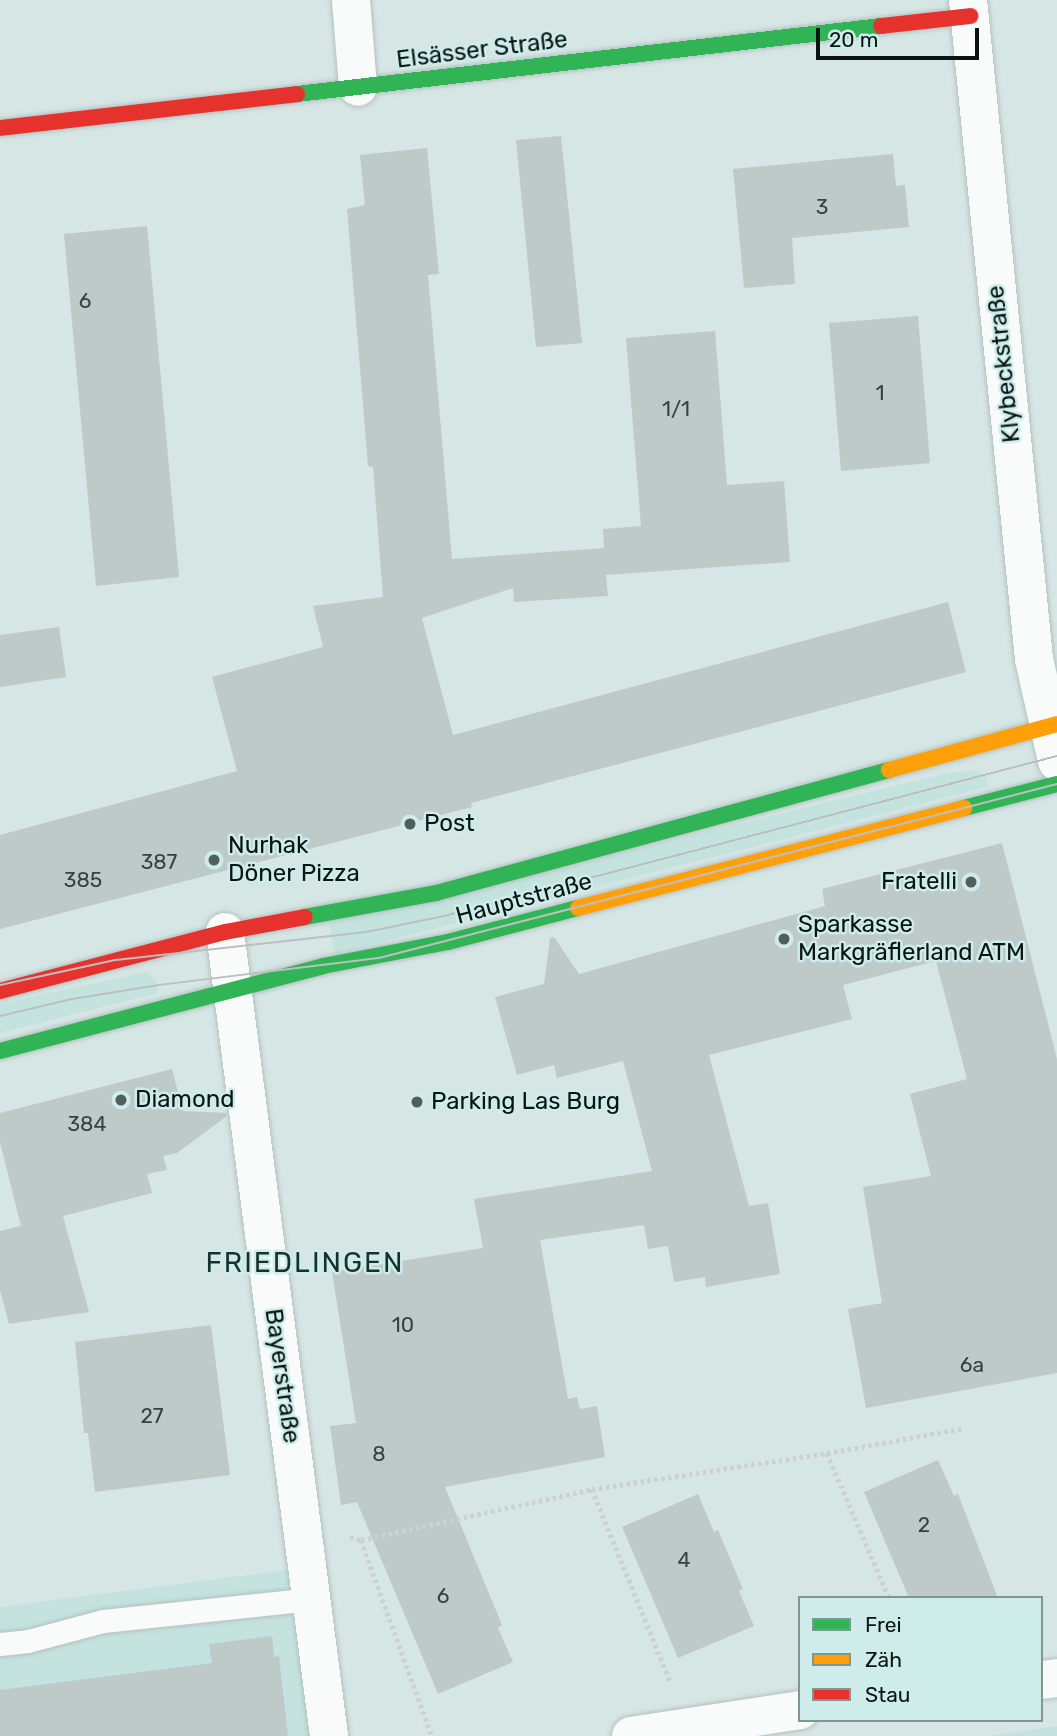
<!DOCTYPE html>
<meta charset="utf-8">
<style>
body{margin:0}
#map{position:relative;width:1057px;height:1736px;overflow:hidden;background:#d5e6e4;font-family:Rubik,sans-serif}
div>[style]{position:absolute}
.built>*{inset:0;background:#c4e3df}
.building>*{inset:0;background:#bdcac8}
.path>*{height:4.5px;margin-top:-2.25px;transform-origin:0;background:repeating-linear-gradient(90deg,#ccd2d1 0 3.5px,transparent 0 7px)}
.roads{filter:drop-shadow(0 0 2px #b4c1c0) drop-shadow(0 0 2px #b4c1c0)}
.lane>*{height:23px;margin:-11.5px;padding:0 11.5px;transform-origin:11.5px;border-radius:11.5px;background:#f9fbfb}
.street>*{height:38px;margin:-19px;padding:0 19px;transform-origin:19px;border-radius:19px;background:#f9fbfb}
.fast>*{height:16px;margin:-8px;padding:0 8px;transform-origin:8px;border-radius:8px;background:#30b455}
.slow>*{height:16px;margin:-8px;padding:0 8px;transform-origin:8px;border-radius:8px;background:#ff9f0a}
.jam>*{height:16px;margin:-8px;padding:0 8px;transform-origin:8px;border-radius:8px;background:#e5322d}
.tram>*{height:2px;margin:-1px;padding:0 1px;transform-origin:1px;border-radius:1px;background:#bbc0bf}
.dots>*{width:19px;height:19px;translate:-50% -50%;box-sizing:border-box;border:4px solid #ceedea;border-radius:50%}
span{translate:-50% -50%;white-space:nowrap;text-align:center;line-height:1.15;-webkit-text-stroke:5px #ceedea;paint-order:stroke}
.number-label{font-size:21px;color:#364240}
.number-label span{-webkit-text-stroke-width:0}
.street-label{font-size:24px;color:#091413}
.poi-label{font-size:24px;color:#091413}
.left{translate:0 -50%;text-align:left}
.right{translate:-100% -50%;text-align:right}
.quarter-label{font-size:28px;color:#17312f;letter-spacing:2px}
.legend{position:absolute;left:798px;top:1596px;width:245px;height:126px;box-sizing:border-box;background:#ceedea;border:2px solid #7f9694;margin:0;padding:9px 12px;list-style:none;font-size:21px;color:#091413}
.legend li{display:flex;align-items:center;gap:14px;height:35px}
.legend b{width:35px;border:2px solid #7f9694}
.scale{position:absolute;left:816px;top:28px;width:163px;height:32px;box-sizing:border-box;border:4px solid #091413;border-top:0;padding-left:9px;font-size:21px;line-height:24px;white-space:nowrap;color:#091413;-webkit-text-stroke:5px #ceedea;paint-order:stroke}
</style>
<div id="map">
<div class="built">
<div style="clip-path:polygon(975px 771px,985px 775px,988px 782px,986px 787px,335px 954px,329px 923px,952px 772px)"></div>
<div style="clip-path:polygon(146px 972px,156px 980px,158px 993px,0 1033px,0 1004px)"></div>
<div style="clip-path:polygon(319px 1566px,343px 1736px,0 1736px,0 1607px)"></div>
<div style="clip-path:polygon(1057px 1726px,1057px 1736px,988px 1736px)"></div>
</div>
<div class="building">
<div style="clip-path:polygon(561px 136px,582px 343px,536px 347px,516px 140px)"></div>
<div style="clip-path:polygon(427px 148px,439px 274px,428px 275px,452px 559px,604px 548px,603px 529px,641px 526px,626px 338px,715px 331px,727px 485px,784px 481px,790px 562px,606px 575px,608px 596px,514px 602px,513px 588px,422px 618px,453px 735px,948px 602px,966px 672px,471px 803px,472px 807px,0 929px,0 835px,237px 771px,212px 677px,323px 647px,313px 606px,383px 597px,373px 467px,368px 466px,347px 209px,365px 205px,360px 155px)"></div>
<div style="clip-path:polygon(893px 154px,896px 186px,905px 185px,909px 227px,792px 238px,795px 284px,744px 288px,733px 169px)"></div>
<div style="clip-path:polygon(147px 226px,179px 577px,96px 586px,64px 234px)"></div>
<div style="clip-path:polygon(918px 316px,930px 463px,841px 471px,829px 323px)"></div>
<div style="clip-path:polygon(59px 627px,66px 677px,0 687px,0 635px)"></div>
<div style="clip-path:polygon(1002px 843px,1057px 1059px,1057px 1373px,866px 1408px,848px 1309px,882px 1303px,863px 1187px,931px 1176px,910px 1094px,967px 1079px,936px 961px,843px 985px,852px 1019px,709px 1055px,749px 1206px,768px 1203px,780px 1274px,706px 1287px,705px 1277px,674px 1282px,668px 1246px,648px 1249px,644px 1225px,540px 1240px,568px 1399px,577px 1397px,580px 1409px,597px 1406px,605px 1457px,445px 1487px,502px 1625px,498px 1628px,513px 1662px,438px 1694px,357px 1502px,341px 1505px,330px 1426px,356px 1423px,332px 1272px,483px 1248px,474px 1199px,652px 1171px,623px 1061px,557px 1078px,554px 1065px,517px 1075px,495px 997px,544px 984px,550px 938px,554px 937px,579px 974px,825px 906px,822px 889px)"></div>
<div style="clip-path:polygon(172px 1069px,183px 1111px,226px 1113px,227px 1116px,177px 1153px,163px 1156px,167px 1170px,147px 1174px,152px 1193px,63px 1216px,89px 1312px,9px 1324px,0 1290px,0 1231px,21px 1226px,0 1142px,0 1113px)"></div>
<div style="clip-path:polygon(211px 1325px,230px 1475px,95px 1492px,88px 1433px,84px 1433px,75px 1342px)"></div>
<div style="clip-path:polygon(938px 1460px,954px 1496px,958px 1494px,998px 1598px,909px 1598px,864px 1492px)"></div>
<div style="clip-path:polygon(698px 1494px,714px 1532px,718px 1530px,743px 1589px,739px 1591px,754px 1626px,678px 1658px,622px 1527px)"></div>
<div style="clip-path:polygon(272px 1636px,274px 1657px,279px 1656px,288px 1736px,0 1736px,0 1690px,212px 1663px,209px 1644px)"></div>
</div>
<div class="path">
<div style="left:827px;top:1453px;width:158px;rotate:66.8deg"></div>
<div style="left:592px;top:1489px;width:207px;rotate:67.9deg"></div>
<div style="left:350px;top:1537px;width:11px;rotate:15deg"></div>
<div style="left:361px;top:1540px;width:237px;rotate:-12.4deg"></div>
<div style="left:592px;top:1489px;width:238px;rotate:-8.7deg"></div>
<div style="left:827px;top:1453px;width:139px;rotate:-10.3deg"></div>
<div style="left:361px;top:1540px;width:208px;rotate:70.1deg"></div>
</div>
<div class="roads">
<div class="lane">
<div style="left:0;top:1644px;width:28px;rotate:-6deg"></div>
<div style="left:28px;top:1641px;width:78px;rotate:-14.9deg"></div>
<div style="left:103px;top:1621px;width:209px;rotate:-6deg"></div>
</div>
<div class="street">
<div style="left:351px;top:0;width:87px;rotate:85.4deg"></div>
<div style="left:968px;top:0;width:662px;rotate:84.28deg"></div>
<div style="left:1034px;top:659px;width:105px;rotate:77.3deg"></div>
<div style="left:225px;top:932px;width:811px;rotate:82.63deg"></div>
<div style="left:1041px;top:1680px;width:16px;rotate:-7deg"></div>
<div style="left:631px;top:1736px;width:171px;rotate:-8.7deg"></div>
</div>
<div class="fast">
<div style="left:297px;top:94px;width:588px;rotate:-6.64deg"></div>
<div style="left:964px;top:808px;width:96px;rotate:-14.5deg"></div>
<div style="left:305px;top:917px;width:133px;rotate:-10.4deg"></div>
<div style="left:436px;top:893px;width:469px;rotate:-15.2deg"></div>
<div style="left:0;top:1051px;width:334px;rotate:-14.7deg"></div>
<div style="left:323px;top:966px;width:127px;rotate:-10.9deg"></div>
<div style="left:448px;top:942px;width:134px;rotate:-14.7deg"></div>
</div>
<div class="slow">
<div style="left:889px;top:770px;width:174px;rotate:-15.3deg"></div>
<div style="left:578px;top:908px;width:399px;rotate:-14.5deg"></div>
</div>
<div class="jam">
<div style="left:881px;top:26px;width:90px;rotate:-6.4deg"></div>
<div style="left:0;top:128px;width:299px;rotate:-6.5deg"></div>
<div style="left:0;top:991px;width:233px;rotate:-14.7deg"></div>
<div style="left:225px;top:932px;width:81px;rotate:-10.6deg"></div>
</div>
</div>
<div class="tram">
<div style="left:0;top:985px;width:119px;rotate:-12.2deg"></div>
<div style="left:116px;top:960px;width:252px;rotate:-6.4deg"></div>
<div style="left:366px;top:932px;width:80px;rotate:-11.6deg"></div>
<div style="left:444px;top:916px;width:634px;rotate:-14.63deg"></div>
<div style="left:0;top:1016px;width:74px;rotate:-13.3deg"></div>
<div style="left:72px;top:999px;width:88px;rotate:-9.1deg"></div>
<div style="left:159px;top:985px;width:222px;rotate:-7deg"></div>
<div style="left:379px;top:958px;width:700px;rotate:-14.39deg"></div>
</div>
<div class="dots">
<div style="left:410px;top:824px;background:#505e5c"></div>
<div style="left:214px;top:860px;background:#505e5c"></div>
<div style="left:971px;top:882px;background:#505e5c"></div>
<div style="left:784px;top:939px;background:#505e5c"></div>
<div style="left:121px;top:1100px;background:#505e5c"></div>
<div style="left:417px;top:1102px;background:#505e5c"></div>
</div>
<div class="number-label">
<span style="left:822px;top:207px">3</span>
<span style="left:85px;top:301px">6</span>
<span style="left:880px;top:393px">1</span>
<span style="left:676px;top:409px">1/1</span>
<span style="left:159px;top:862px">387</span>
<span style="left:83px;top:880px">385</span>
<span style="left:87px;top:1124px">384</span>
<span style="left:403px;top:1325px">10</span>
<span style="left:972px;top:1365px">6a</span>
<span style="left:152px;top:1416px">27</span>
<span style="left:379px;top:1454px">8</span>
<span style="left:924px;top:1525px">2</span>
<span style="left:684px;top:1560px">4</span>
<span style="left:443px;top:1596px">6</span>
</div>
<div class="street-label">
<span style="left:482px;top:50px;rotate:-7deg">Elsässer Straße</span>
<span style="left:1004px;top:364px;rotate:-96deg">Klybeckstraße</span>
<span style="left:524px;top:899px;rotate:-15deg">Hauptstraße</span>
<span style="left:282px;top:1376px;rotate:82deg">Bayerstraße</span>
</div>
<div class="poi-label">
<span class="left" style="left:424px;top:824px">Post</span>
<span class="left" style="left:228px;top:860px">Nurhak<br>Döner Pizza</span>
<span class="right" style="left:957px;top:882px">Fratelli</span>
<span class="left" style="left:798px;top:939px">Sparkasse<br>Markgräflerland ATM</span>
<span class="left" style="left:135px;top:1100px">Diamond</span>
<span class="left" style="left:431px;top:1102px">Parking Las Burg</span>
</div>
<div class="quarter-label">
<span style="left:305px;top:1263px">FRIEDLINGEN</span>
</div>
<ul class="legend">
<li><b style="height:9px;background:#30b455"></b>Frei</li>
<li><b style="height:9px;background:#ff9f0a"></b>Zäh</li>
<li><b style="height:9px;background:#e5322d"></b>Stau</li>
</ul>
<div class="scale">20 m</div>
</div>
